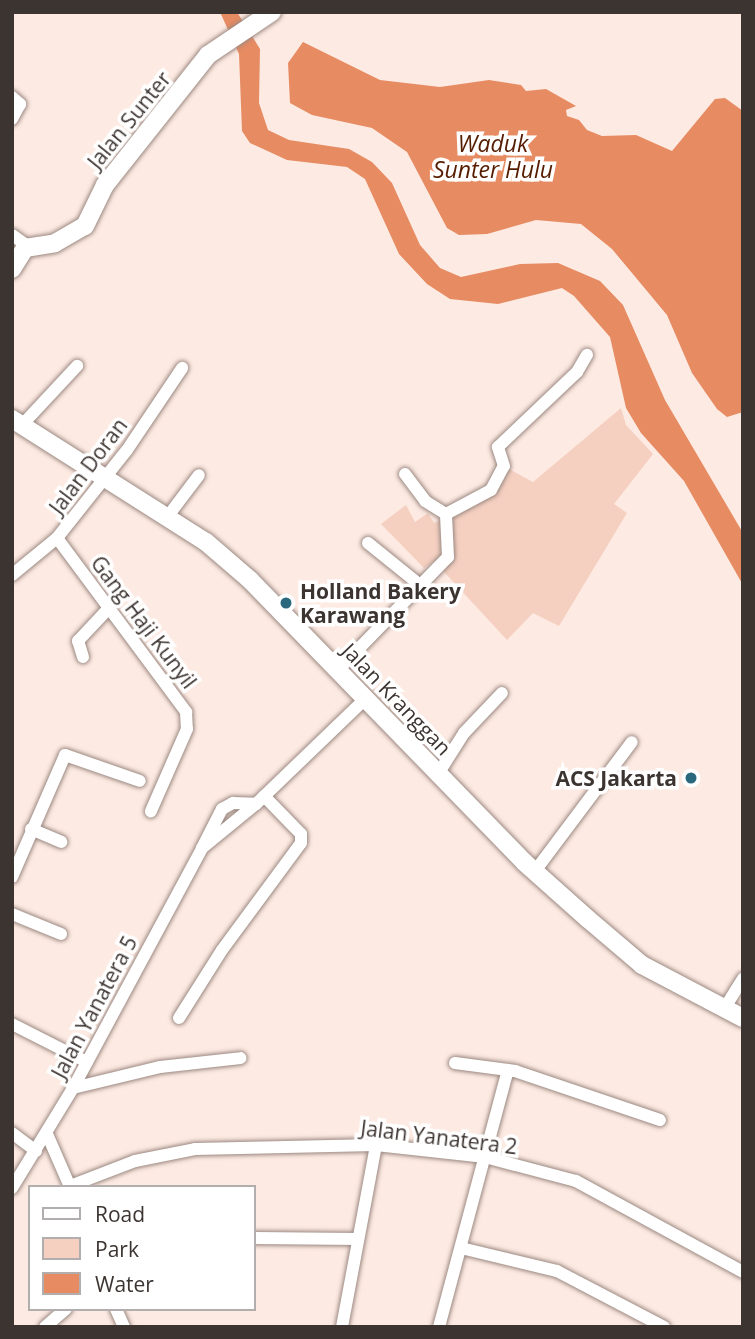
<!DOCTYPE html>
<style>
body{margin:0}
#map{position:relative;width:755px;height:1339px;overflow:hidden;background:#fdeae2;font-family:"Open Sans",sans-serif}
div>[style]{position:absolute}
.green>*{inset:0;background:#f5d0c1}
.water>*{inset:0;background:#e78b62}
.roads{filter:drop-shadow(0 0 2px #9b8982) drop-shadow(0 0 2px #9b8982)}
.street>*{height:12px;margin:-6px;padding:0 6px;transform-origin:6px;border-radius:6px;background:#fff}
.secondary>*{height:18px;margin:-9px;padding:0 9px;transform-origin:9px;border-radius:9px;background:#fff}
.dots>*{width:19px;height:19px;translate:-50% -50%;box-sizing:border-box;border:4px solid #fff;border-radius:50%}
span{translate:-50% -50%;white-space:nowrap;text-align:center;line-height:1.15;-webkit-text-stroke:7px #fff;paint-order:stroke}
.street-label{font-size:21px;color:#3c3431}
.poi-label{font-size:21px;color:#3c3431;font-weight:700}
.left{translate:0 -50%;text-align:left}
.right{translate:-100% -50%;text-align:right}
.water-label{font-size:23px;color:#551c00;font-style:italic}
.frame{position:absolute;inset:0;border:14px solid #3c3431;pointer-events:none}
.legend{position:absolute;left:28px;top:1185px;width:228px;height:126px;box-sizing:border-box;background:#fff;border:2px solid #b1aead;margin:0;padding:9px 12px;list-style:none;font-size:21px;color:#3c3431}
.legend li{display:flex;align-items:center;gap:14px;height:35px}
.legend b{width:35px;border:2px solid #b1aead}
</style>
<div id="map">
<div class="green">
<div style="clip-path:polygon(621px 408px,626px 425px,653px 454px,614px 504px,627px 513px,559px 626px,533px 613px,507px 640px,434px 561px,424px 568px,381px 524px,406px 505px,415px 522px,428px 513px,434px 523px,469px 508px,493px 493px,509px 469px,533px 482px)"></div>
</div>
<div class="water">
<div style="clip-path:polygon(220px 12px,237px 12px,260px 49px,259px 103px,268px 130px,289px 140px,349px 149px,372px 162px,392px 183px,420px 245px,440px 268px,461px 277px,520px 264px,558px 263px,600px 281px,623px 305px,665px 400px,743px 533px,743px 585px,684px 481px,641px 433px,626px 408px,610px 337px,574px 296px,562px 288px,498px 304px,450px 299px,427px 284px,399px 254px,365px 179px,347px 167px,287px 160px,250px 143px,242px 131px,239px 54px)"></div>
<div style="clip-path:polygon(303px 42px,380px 80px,440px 87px,489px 80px,521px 85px,526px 91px,546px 89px,576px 106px,566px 110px,567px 116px,579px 120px,587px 130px,602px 136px,636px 135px,672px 151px,715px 99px,725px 98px,743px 111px,743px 412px,727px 417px,717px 409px,692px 373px,667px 315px,612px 249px,581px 224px,536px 220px,487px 234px,459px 235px,447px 228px,407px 152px,372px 128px,312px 115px,290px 103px,288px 63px)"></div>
</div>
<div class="roads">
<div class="street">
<div style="left:12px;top:97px;width:11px;rotate:41deg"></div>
<div style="left:20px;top:104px;width:17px;rotate:118deg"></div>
<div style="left:12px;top:235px;width:19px;rotate:35deg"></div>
<div style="left:22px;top:425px;width:81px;rotate:-47deg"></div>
<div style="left:405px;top:474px;width:34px;rotate:53deg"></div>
<div style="left:425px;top:501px;width:25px;rotate:32deg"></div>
<div style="left:168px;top:516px;width:51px;rotate:-52.9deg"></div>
<div style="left:57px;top:538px;width:217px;rotate:53.4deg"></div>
<div style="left:186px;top:712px;width:17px;rotate:87deg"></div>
<div style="left:187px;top:729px;width:90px;rotate:113.7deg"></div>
<div style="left:368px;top:543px;width:67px;rotate:38.9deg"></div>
<div style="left:12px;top:575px;width:58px;rotate:-39.4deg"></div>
<div style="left:57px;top:538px;width:112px;rotate:-51.5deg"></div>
<div style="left:127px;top:450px;width:99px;rotate:-56.1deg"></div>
<div style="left:83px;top:657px;width:17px;rotate:-107deg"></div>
<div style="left:78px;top:641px;width:45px;rotate:-46.8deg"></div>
<div style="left:338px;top:670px;width:158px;rotate:-45.8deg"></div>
<div style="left:448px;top:557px;width:43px;rotate:-92.7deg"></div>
<div style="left:446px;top:514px;width:51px;rotate:-28.1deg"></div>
<div style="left:491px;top:490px;width:27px;rotate:-62deg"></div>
<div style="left:504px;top:466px;width:20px;rotate:-108deg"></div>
<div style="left:498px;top:447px;width:109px;rotate:-43.5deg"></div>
<div style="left:577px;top:372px;width:20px;rotate:-60deg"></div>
<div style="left:438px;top:774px;width:49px;rotate:-57.6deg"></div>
<div style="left:464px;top:733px;width:55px;rotate:-46.5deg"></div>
<div style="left:31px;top:829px;width:33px;rotate:23deg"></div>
<div style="left:202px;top:848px;width:44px;rotate:-62.9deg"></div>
<div style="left:222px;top:809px;width:13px;rotate:-29deg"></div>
<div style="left:233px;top:803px;width:23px;rotate:2deg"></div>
<div style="left:535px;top:871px;width:161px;rotate:-53.1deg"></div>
<div style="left:12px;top:877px;width:133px;rotate:-66.5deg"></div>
<div style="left:65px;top:755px;width:79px;rotate:19.1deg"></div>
<div style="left:12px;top:914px;width:53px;rotate:22.2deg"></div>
<div style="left:724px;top:1009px;width:36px;rotate:-58deg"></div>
<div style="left:179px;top:1018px;width:80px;rotate:-57.7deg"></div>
<div style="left:222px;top:950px;width:133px;rotate:-53.6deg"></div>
<div style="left:301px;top:843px;width:9px;rotate:-90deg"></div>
<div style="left:301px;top:834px;width:53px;rotate:-134.2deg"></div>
<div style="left:12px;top:1024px;width:84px;rotate:26.9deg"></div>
<div style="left:455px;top:1063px;width:61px;rotate:7.6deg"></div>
<div style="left:515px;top:1071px;width:153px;rotate:18.7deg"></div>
<div style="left:73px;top:1088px;width:89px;rotate:-13.6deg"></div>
<div style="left:160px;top:1067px;width:81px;rotate:-6.3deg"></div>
<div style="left:12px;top:1133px;width:30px;rotate:37deg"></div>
<div style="left:47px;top:1134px;width:58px;rotate:66.5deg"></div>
<div style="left:70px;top:1186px;width:70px;rotate:-21deg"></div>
<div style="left:135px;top:1161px;width:61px;rotate:-11.3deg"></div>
<div style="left:195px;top:1149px;width:181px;rotate:-1.3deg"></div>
<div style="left:376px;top:1145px;width:110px;rotate:6.3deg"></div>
<div style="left:485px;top:1157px;width:94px;rotate:14.8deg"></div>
<div style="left:576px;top:1181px;width:190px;rotate:28.6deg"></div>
<div style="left:12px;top:1188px;width:117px;rotate:-58.6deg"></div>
<div style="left:73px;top:1088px;width:272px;rotate:-61.7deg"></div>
<div style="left:202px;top:848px;width:70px;rotate:-39.2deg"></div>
<div style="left:256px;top:804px;width:151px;rotate:-43.9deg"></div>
<div style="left:254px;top:1238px;width:104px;rotate:0.6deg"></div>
<div style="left:461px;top:1248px;width:99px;rotate:13.5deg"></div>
<div style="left:557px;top:1271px;width:121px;rotate:27.6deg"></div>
<div style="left:116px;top:1309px;width:20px;rotate:66deg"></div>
<div style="left:45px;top:1327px;width:28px;rotate:-41deg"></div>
<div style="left:342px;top:1327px;width:185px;rotate:-79.4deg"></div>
<div style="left:439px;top:1327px;width:266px;rotate:-75deg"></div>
</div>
<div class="secondary">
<div style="left:12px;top:269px;width:25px;rotate:-58deg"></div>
<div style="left:25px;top:248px;width:30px;rotate:-9deg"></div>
<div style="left:55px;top:243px;width:34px;rotate:-30deg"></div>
<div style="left:85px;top:226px;width:46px;rotate:-64deg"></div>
<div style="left:105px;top:185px;width:166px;rotate:-51.6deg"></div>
<div style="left:208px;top:55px;width:77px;rotate:-33.9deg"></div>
<div style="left:12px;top:419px;width:230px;rotate:32.4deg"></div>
<div style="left:206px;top:542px;width:58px;rotate:40.8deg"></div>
<div style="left:250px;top:580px;width:393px;rotate:45.8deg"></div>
<div style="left:524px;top:862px;width:86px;rotate:41.7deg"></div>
<div style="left:588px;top:919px;width:71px;rotate:40.4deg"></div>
<div style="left:642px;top:965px;width:114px;rotate:27.7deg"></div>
</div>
</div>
<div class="dots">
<div style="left:286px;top:603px;background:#2a687e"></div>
<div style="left:691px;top:778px;background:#2a687e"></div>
</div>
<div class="street-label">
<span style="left:129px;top:120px;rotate:-51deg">Jalan Sunter</span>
<span style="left:88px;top:466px;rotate:-53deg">Jalan Doran</span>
<span style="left:144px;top:622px;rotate:53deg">Gang Haji Kunyil</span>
<span style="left:397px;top:699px;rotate:46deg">Jalan Kranggan</span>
<span style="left:94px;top:1007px;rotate:-62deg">Jalan Yanatera 5</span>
<span style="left:439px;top:1137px;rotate:7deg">Jalan Yanatera 2</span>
</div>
<div class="poi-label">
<span class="left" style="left:300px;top:603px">Holland Bakery<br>Karawang</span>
<span class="right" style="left:677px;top:778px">ACS Jakarta</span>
</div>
<div class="water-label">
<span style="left:493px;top:156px">Waduk<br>Sunter Hulu</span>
</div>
<div class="frame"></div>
<ul class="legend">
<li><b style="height:9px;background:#fff"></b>Road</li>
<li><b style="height:19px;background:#f5d0c1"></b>Park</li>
<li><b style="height:19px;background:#e78b62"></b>Water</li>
</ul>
</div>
